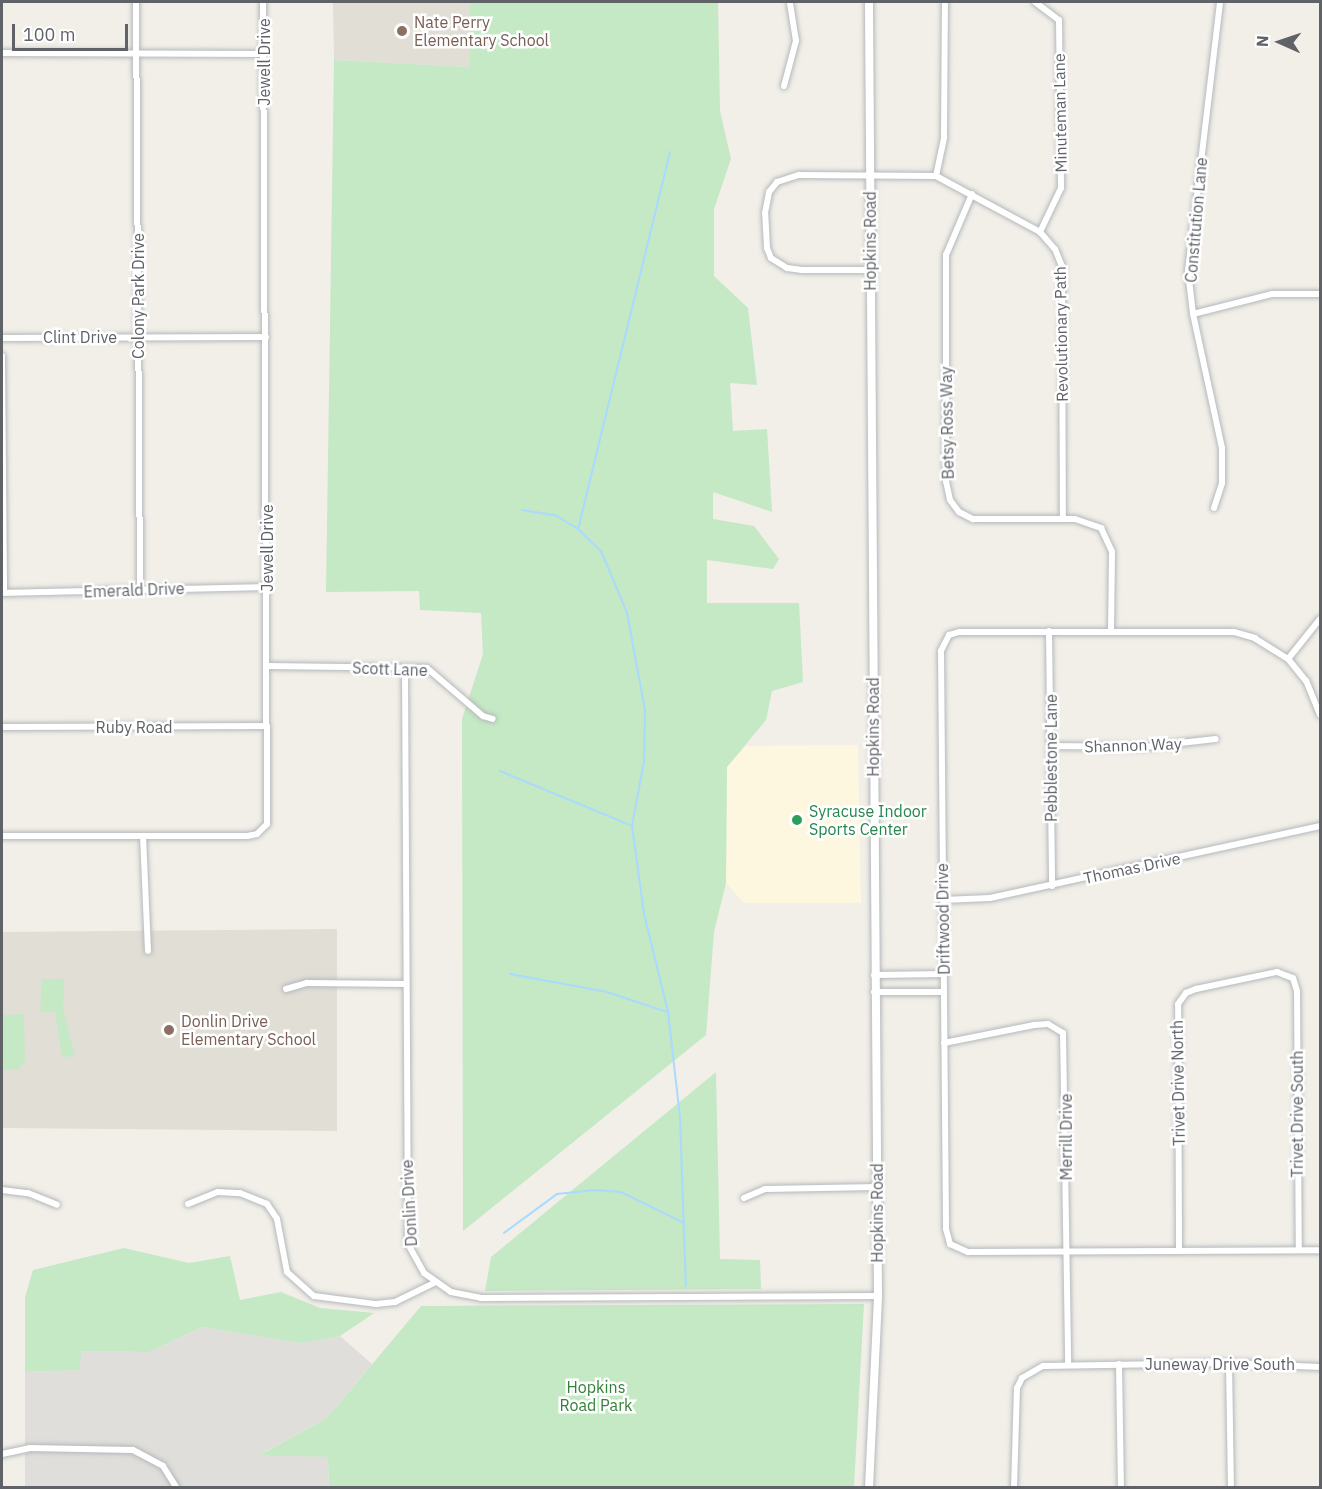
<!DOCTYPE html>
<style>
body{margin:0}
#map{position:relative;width:1322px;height:1489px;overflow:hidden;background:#f1efe8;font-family:"IBM Plex Sans",sans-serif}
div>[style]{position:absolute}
.commercial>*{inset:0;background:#fef7e0}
.industrial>*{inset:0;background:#e0deda}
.education>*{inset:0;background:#e1ded6}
.green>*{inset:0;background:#c5e8c5}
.stream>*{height:2px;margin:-1px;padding:0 1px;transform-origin:1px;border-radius:1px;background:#aadaff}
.roads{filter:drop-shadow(0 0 2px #b5b8bc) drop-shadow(0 0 2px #b5b8bc)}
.minor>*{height:6px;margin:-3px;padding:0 3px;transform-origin:3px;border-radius:3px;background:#fff}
.tertiary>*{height:8px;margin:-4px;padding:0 4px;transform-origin:4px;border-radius:4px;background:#fff}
.dots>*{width:16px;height:16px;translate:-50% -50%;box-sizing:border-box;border:3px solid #fff;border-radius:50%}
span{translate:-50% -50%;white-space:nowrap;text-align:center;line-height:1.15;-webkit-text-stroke:5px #fff;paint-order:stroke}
.education-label{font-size:16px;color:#785e54}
.left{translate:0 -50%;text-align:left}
.street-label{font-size:16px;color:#5f6368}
.leisure-label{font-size:16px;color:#27864d}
.park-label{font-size:16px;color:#348238}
.frame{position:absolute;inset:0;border:3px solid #5f6368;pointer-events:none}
.north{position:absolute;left:1250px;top:12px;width:60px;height:60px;-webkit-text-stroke:4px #fff;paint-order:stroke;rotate:273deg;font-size:16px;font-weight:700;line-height:24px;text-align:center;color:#5f6368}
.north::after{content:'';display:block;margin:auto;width:21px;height:27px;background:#5f6368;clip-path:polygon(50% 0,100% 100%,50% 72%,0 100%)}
.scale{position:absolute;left:12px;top:24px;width:116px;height:27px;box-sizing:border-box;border:3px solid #5f6368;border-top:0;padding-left:8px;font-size:18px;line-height:21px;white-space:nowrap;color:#5f6368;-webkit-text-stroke:4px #fff;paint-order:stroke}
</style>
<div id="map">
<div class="commercial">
<div style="clip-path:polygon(858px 745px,861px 903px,744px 903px,726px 883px,727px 767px,746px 746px)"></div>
</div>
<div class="industrial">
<div style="clip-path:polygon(202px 1327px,301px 1343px,340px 1336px,372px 1364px,327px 1418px,261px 1454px,328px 1457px,329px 1488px,25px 1487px,25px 1372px,79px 1370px,80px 1351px,149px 1352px)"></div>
</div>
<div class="education">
<div style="clip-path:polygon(333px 2px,470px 2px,470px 67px,334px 60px)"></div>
<div style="clip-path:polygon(337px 929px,337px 1131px,2px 1128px,2px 932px)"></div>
</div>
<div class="green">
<div style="clip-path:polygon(470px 2px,718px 2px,720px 111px,731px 159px,714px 209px,714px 276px,748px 308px,757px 385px,730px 383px,733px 431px,767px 429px,772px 512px,713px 492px,713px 519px,754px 526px,779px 559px,773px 569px,707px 560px,707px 603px,799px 603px,803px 682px,772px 691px,766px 720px,727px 767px,726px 883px,714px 932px,706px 1035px,463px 1231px,462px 719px,483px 654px,481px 613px,420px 610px,419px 591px,326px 592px,334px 60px,470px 67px)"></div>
<div style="clip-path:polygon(42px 979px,64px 979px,63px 1009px,75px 1056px,62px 1057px,55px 1012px,40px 1012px)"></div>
<div style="clip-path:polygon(24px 1014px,25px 1061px,18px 1070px,2px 1069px,2px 1015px)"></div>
<div style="clip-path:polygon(716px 1072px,720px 1259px,760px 1260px,761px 1289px,485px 1291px,491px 1257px)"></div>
<div style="clip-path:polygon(124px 1248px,189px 1263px,230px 1256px,240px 1300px,281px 1292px,320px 1308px,374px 1313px,340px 1336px,301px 1343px,202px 1327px,149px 1352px,81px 1351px,80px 1370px,25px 1372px,25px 1297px,33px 1270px)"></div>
<div style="clip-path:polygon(864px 1304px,854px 1487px,329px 1487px,328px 1457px,260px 1455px,327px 1418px,421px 1306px)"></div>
</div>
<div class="stream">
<div style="left:670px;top:152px;width:388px;rotate:103.7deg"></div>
<div style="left:578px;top:529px;width:32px;rotate:44deg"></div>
<div style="left:601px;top:551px;width:67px;rotate:67.2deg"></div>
<div style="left:627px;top:613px;width:99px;rotate:79.5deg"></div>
<div style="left:645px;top:710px;width:51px;rotate:91.1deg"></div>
<div style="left:644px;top:761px;width:66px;rotate:100.5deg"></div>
<div style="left:632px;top:826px;width:89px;rotate:82.2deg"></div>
<div style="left:644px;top:914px;width:101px;rotate:76.2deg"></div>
<div style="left:668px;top:1012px;width:107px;rotate:83.5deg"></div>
<div style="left:680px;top:1118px;width:168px;rotate:88deg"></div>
<div style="left:522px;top:510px;width:33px;rotate:9deg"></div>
<div style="left:555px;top:515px;width:27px;rotate:31deg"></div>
<div style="left:500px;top:771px;width:141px;rotate:22.6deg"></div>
<div style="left:510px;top:974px;width:99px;rotate:10.5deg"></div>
<div style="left:607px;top:992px;width:63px;rotate:18.4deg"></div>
<div style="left:504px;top:1233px;width:66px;rotate:-36.3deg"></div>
<div style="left:557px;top:1194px;width:36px;rotate:-6deg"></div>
<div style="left:593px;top:1190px;width:28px;rotate:4deg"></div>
<div style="left:621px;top:1192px;width:70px;rotate:26.2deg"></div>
</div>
<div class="roads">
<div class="minor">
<div style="left:136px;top:2px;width:588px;rotate:89.61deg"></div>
<div style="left:1035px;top:2px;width:30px;rotate:37deg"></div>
<div style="left:1059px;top:20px;width:168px;rotate:89.3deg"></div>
<div style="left:1061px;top:188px;width:49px;rotate:115.5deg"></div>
<div style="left:2px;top:53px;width:262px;rotate:0.2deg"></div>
<div style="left:784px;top:86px;width:47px;rotate:-75.1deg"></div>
<div style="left:796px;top:41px;width:39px;rotate:-99deg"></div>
<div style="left:936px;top:176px;width:40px;rotate:-78deg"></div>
<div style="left:944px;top:137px;width:135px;rotate:-89.6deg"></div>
<div style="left:972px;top:194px;width:66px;rotate:113.1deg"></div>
<div style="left:946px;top:255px;width:226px;rotate:90deg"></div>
<div style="left:946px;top:481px;width:19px;rotate:78deg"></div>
<div style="left:950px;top:500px;width:15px;rotate:53deg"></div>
<div style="left:959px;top:512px;width:16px;rotate:27deg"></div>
<div style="left:973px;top:519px;width:102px"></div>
<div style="left:1075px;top:519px;width:28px;rotate:19deg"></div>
<div style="left:1101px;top:528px;width:26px;rotate:65deg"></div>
<div style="left:1112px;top:552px;width:79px;rotate:90.7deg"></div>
<div style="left:870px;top:270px;width:68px;rotate:180deg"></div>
<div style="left:802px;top:270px;width:15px;rotate:-172deg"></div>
<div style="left:787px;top:268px;width:19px;rotate:-148deg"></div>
<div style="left:771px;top:258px;width:11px;rotate:-112deg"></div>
<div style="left:767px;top:248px;width:35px;rotate:-93deg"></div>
<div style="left:765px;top:213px;width:21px;rotate:-79deg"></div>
<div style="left:769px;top:192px;width:13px;rotate:-51deg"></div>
<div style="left:777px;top:182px;width:23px;rotate:-18deg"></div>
<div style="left:799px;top:175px;width:137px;rotate:0.4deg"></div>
<div style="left:936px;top:176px;width:118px;rotate:28.3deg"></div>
<div style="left:1040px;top:232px;width:23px;rotate:49deg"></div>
<div style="left:1055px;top:249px;width:18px;rotate:68deg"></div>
<div style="left:1062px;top:266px;width:253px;rotate:89.8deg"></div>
<div style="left:1193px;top:314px;width:81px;rotate:-14.2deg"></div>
<div style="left:1272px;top:294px;width:48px"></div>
<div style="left:2px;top:338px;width:264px;rotate:-0.2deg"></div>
<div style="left:2px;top:356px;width:237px;rotate:89.5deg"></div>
<div style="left:1214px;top:508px;width:26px;rotate:-72deg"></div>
<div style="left:1222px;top:483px;width:35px;rotate:-90deg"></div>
<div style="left:1222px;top:448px;width:137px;rotate:-102.2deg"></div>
<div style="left:1193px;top:314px;width:43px;rotate:-96.6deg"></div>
<div style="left:1188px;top:271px;width:271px;rotate:-83.2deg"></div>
<div style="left:2px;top:593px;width:264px;rotate:-1.3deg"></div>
<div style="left:1049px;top:631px;width:255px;rotate:89.3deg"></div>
<div style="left:1288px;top:659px;width:51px;rotate:-51.3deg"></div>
<div style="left:267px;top:666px;width:160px;rotate:0.7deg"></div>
<div style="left:427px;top:668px;width:74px;rotate:40.6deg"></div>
<div style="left:483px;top:716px;width:10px;rotate:17deg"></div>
<div style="left:405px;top:668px;width:576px;rotate:89.7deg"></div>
<div style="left:408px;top:1244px;width:33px;rotate:61deg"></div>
<div style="left:424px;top:1273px;width:33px;rotate:35deg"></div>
<div style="left:451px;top:1292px;width:31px;rotate:11deg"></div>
<div style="left:481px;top:1298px;width:397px;rotate:-0.3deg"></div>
<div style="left:1320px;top:715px;width:37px;rotate:-112deg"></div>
<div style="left:1306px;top:681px;width:28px;rotate:-129deg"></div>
<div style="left:1288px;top:659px;width:39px;rotate:-148deg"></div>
<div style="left:1255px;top:638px;width:22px;rotate:-164deg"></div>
<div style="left:1234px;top:632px;width:275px;rotate:180deg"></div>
<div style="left:959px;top:632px;width:10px;rotate:163deg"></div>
<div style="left:949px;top:635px;width:18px;rotate:117deg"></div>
<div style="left:941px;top:651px;width:578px;rotate:89.5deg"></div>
<div style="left:946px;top:1229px;width:16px;rotate:75deg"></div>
<div style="left:950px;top:1244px;width:20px;rotate:24deg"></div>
<div style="left:968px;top:1252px;width:352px;rotate:-0.3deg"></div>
<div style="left:2px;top:727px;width:265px;rotate:-0.2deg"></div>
<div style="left:1051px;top:746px;width:94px;rotate:0.6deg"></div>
<div style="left:1145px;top:747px;width:71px;rotate:-6.4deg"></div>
<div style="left:2px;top:836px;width:245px"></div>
<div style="left:247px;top:836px;width:10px;rotate:-11deg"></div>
<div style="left:257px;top:834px;width:14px;rotate:-45deg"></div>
<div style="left:267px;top:824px;width:822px;rotate:-90.28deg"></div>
<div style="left:143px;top:836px;width:115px;rotate:87.5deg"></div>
<div style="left:943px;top:900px;width:47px;rotate:-2.4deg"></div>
<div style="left:990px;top:898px;width:338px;rotate:-12.3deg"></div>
<div style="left:874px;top:975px;width:70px;rotate:-0.8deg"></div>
<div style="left:286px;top:989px;width:22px;rotate:-16deg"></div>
<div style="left:307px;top:983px;width:99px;rotate:0.6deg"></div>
<div style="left:874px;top:992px;width:70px"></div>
<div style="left:944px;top:1043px;width:92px;rotate:-11.3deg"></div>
<div style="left:1034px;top:1025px;width:14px;rotate:-4deg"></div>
<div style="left:1048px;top:1024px;width:17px;rotate:31deg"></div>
<div style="left:1063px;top:1033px;width:332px;rotate:89.1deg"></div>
<div style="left:2px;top:1190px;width:26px;rotate:7deg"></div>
<div style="left:28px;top:1193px;width:31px;rotate:22deg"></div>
<div style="left:744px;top:1198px;width:23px;rotate:-23deg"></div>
<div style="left:765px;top:1189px;width:113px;rotate:-1deg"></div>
<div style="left:188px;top:1204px;width:32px;rotate:-22deg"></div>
<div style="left:218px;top:1192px;width:22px;rotate:3deg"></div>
<div style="left:240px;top:1193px;width:29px;rotate:22deg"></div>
<div style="left:267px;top:1204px;width:18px;rotate:56deg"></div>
<div style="left:277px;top:1219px;width:54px;rotate:79.3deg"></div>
<div style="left:287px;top:1272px;width:36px;rotate:42deg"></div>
<div style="left:314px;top:1296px;width:63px;rotate:7.4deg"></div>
<div style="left:376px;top:1304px;width:19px;rotate:-6deg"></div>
<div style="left:395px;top:1302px;width:43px;rotate:-26deg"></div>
<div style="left:1179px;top:1251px;width:247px;rotate:-90.2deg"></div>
<div style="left:1178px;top:1004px;width:14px;rotate:-54deg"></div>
<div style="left:1186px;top:993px;width:11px;rotate:-22deg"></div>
<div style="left:1196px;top:989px;width:83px;rotate:-11.9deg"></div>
<div style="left:1277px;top:972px;width:17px;rotate:21deg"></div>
<div style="left:1293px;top:978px;width:14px;rotate:73deg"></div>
<div style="left:1297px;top:991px;width:259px;rotate:89.6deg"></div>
<div style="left:1229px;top:1363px;width:125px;rotate:89.1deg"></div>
<div style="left:1119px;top:1364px;width:124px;rotate:89.1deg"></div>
<div style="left:2px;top:1454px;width:29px;rotate:-12deg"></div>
<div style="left:30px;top:1448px;width:103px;rotate:1.1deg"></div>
<div style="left:133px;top:1450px;width:34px;rotate:28deg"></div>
<div style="left:163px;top:1466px;width:26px;rotate:58deg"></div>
<div style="left:1014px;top:1488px;width:100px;rotate:-88.3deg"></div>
<div style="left:1017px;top:1388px;width:11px;rotate:-63deg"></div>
<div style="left:1022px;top:1378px;width:24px;rotate:-30deg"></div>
<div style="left:1043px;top:1366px;width:186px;rotate:-0.9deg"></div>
<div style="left:1229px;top:1363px;width:91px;rotate:2.5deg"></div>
</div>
<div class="tertiary">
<div style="left:869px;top:1488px;width:192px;rotate:-87.3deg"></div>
<div style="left:878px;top:1296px;width:1294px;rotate:-90.4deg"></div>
</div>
</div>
<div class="dots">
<div style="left:402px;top:31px;background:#8d6e63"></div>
<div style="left:797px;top:820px;background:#2e9e5b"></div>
<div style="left:169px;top:1030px;background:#8d6e63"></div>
</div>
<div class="education-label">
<span class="left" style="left:414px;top:31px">Nate Perry<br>Elementary School</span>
<span class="left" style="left:181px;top:1030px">Donlin Drive<br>Elementary School</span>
</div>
<div class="street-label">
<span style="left:264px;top:62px;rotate:-90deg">Jewell Drive</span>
<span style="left:1060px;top:113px;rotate:-91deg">Minuteman Lane</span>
<span style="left:1196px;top:220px;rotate:-85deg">Constitution Lane</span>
<span style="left:870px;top:241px;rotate:-90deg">Hopkins Road</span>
<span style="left:138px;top:296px;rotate:-90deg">Colony Park Drive</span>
<span style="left:1061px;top:334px;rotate:-91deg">Revolutionary Path</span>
<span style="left:80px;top:337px">Clint Drive</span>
<span style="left:947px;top:423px;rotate:-91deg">Betsy Ross Way</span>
<span style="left:267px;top:548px;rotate:-90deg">Jewell Drive</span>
<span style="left:134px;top:590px;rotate:-2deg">Emerald Drive</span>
<span style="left:390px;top:669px;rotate:2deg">Scott Lane</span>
<span style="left:134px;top:727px">Ruby Road</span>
<span style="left:873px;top:727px;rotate:-90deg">Hopkins Road</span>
<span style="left:1133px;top:745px;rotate:-2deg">Shannon Way</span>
<span style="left:1051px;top:758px;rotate:-90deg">Pebblestone Lane</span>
<span style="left:1132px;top:868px;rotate:-12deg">Thomas Drive</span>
<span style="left:943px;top:919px;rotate:-91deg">Driftwood Drive</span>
<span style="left:1178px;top:1083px;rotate:-91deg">Trivet Drive North</span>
<span style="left:1297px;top:1114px;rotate:-90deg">Trivet Drive South</span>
<span style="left:1066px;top:1137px;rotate:-90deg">Merrill Drive</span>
<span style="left:409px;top:1203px;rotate:-93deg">Donlin Drive</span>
<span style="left:877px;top:1213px;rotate:-90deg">Hopkins Road</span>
<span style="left:1220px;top:1364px">Juneway Drive South</span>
</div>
<div class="leisure-label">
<span class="left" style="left:809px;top:820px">Syracuse Indoor<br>Sports Center</span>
</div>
<div class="park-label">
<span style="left:596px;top:1396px">Hopkins<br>Road Park</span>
</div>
<div class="frame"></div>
<div class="north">N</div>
<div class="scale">100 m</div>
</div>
